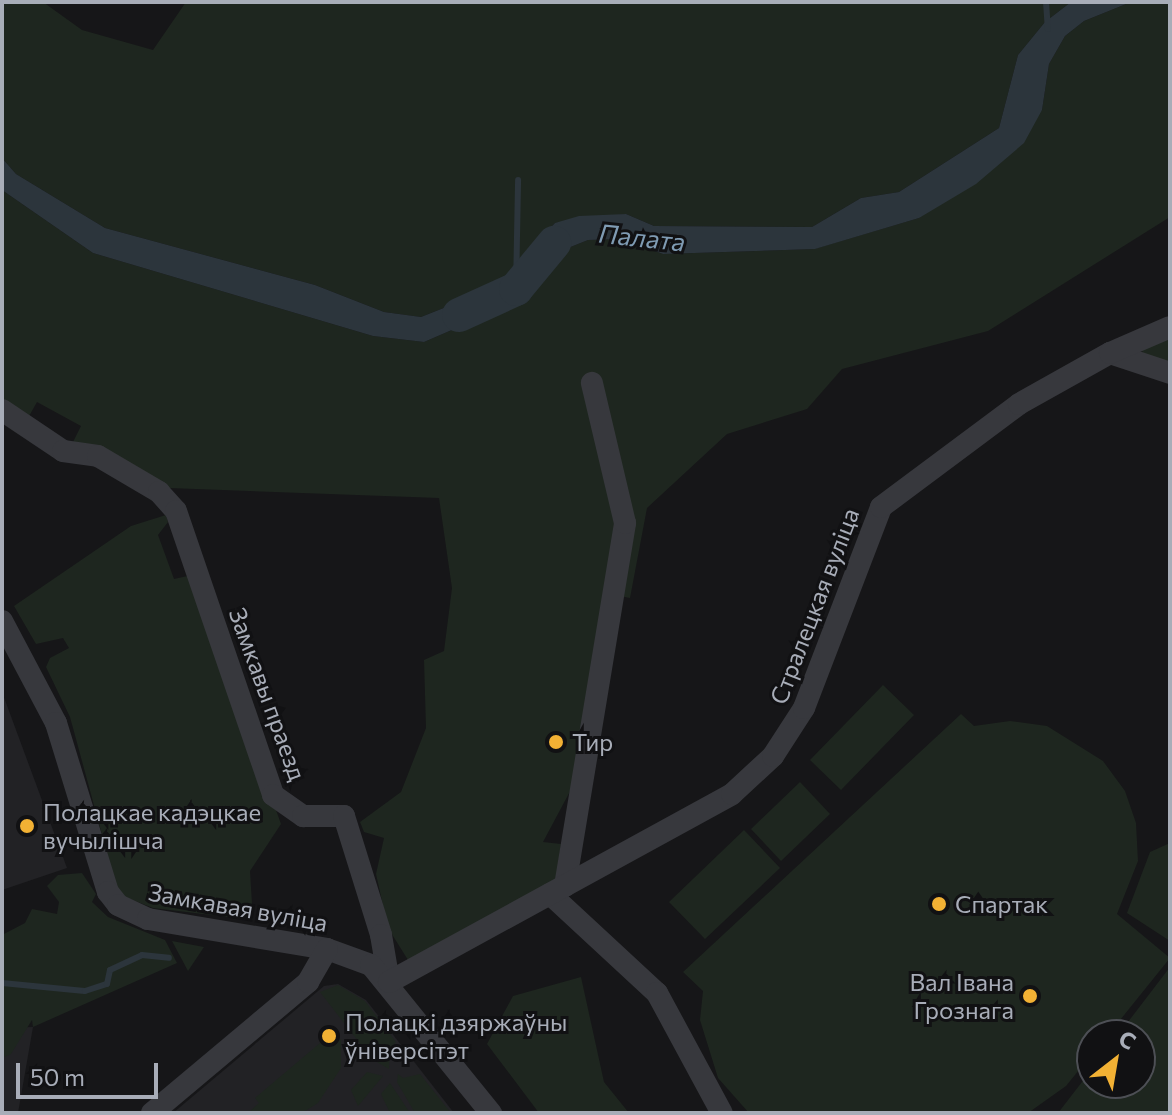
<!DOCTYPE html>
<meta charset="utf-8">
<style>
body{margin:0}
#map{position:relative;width:1172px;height:1115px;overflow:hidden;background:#161618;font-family:Commissioner,sans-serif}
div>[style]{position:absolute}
.built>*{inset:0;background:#222225}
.green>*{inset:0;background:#1e261f}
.water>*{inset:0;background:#2c353c}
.stream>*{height:6px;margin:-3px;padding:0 3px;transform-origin:3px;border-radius:3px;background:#2c353c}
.river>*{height:34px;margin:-17px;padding:0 17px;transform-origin:17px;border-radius:17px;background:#2c353c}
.minor>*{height:22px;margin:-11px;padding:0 11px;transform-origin:11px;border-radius:11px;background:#37383d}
.dots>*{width:22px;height:22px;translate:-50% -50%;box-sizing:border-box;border:4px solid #111113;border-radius:50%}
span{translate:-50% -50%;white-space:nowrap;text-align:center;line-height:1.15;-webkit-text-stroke:6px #111113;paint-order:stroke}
.street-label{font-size:24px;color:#a8adb8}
.poi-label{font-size:24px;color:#a8adb8}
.left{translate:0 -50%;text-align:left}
.right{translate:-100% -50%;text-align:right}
.water-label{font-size:26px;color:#7f9bb3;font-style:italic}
.frame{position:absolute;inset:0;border:4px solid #a8adb8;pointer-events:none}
.north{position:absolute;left:1076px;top:1019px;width:80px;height:80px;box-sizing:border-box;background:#111113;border:2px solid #4d4f55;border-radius:50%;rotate:31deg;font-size:22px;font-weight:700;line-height:32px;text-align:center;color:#a8adb8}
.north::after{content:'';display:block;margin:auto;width:28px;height:36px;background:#f2b134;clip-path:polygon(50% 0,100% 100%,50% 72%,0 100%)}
.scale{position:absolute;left:16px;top:1063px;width:142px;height:36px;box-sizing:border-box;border:4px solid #a8adb8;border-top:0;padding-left:10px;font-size:24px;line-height:28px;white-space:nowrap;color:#a8adb8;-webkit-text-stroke:6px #111113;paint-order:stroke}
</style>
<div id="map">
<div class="built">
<div style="clip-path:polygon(2px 692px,67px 868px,2px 890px)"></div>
<div style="clip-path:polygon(338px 984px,366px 1000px,454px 1113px,173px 1113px,324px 986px)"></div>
<div style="clip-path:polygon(33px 1027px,18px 1113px,2px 1113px,2px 1028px)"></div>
</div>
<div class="green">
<div style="clip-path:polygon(2px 2px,43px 2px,82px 30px,153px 50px,186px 2px,1071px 2px,1045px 22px,1018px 55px,999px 128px,899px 192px,861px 198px,812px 227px,654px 226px,626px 214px,555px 223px,494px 288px,421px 317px,384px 312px,315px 285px,105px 228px,16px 174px,2px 158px)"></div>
<div style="clip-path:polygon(1131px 2px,1170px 2px,1170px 217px,988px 331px,842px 369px,807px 409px,727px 434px,647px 508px,630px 598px,605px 593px,575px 782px,543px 842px,561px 844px,556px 879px,408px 960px,388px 928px,376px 874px,384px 838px,364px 832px,360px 822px,401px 792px,426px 728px,424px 660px,444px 651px,452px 588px,439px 498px,169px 488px,73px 442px,81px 426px,37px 402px,28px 418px,2px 398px,2px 190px,93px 253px,373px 336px,424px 342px,461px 326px,558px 252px,588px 240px,623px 239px,663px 254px,814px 249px,919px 218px,1042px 110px,1049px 64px,1065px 36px,1084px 21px)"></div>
<div style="clip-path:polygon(1165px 339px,1170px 341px,1170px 362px,1143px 356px,1142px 350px)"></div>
<div style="clip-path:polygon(166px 515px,168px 522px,158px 535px,174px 579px,192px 575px,281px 824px,250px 871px,253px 920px,153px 908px,125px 897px,116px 886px,70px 717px,46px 667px,50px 658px,69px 648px,63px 638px,36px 644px,14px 606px,131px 526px)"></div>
<div style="clip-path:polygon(883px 685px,914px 715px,841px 790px,810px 760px)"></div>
<div style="clip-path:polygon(961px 714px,974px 726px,1010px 721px,1047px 726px,1103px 761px,1125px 791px,1136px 823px,1138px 861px,1117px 914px,1170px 958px,1108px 1035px,1092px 1035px,1092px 1054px,1066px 1086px,1028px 1113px,749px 1113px,718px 1078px,700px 1020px,703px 991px,683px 972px)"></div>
<div style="clip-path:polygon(800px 782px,830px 814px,781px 861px,751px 829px)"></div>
<div style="clip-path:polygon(744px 830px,780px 868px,705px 939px,669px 902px)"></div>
<div style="clip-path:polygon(1170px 843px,1170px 941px,1127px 913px,1150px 852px)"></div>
<div style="clip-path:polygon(82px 873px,96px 894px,92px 902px,108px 917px,165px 940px,177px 963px,33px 1027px,32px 1020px,11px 1054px,2px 1058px,2px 935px,25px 923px,32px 909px,57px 914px,59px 902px,47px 886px,58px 875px)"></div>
<div style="clip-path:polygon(172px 941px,204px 947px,188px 971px)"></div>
<div style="clip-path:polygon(1170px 967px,1170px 1113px,1058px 1113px,1092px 1069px,1092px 1083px,1140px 1083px,1140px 1035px,1118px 1035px)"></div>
<div style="clip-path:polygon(581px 977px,604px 1082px,629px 1113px,539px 1113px,487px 1044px,513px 996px)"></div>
<div style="clip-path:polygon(338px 985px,365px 1001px,396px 1042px,390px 1049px,389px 1069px,372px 1059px,320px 992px)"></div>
<div style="clip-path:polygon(333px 1032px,341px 1040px,341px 1068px,318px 1103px,302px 1113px,248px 1113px,259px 1103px,255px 1098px)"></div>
<div style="clip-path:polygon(367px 1072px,383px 1076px,358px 1106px,351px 1090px)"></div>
<div style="clip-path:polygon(420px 1074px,451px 1113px,415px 1113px,397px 1082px,398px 1074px,403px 1078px)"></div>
<div style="clip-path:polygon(390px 1083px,410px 1113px,390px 1113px,381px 1094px)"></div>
</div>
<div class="water">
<div style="clip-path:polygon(1071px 2px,1131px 2px,1084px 21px,1065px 36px,1049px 64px,1042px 110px,1024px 143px,976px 184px,919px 218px,815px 249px,663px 254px,623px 239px,588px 240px,558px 252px,461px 326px,424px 342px,373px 336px,93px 253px,2px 190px,2px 158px,16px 174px,105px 228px,315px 285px,384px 312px,421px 317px,494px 288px,555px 223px,579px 216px,626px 214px,654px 226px,812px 227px,861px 198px,899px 192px,999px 128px,1018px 55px,1045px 22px)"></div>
</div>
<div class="stream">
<div style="left:1046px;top:2px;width:27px;rotate:86deg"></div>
<div style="left:516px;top:289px;width:109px;rotate:-88.9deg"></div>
<div style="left:2px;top:983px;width:83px;rotate:5.5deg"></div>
<div style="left:85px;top:991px;width:23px;rotate:-18deg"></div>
<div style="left:107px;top:984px;width:14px;rotate:-78deg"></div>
<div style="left:110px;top:970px;width:35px;rotate:-25deg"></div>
<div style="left:142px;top:955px;width:27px;rotate:6deg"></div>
</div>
<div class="river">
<div style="left:459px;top:315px;width:63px;rotate:-24.5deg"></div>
<div style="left:516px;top:289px;width:60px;rotate:-50.4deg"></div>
</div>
<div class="minor">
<div style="left:1110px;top:353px;width:63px;rotate:18.4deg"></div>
<div style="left:2px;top:410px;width:73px;rotate:33.9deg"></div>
<div style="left:63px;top:451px;width:35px;rotate:8deg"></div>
<div style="left:98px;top:456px;width:71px;rotate:30.5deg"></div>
<div style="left:159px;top:492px;width:25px;rotate:48deg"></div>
<div style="left:176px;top:511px;width:300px;rotate:71.1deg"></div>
<div style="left:273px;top:795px;width:37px;rotate:35deg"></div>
<div style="left:303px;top:816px;width:41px"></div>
<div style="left:344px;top:816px;width:125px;rotate:72.7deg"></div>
<div style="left:381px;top:935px;width:48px;rotate:80.3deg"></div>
<div style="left:2px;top:621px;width:115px;rotate:62.1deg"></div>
<div style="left:56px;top:723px;width:177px;rotate:72.9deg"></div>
<div style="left:108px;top:892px;width:16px;rotate:52deg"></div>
<div style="left:118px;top:905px;width:33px;rotate:25deg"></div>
<div style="left:148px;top:919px;width:181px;rotate:9.5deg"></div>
<div style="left:327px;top:949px;width:47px;rotate:20deg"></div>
<div style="left:371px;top:965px;width:191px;rotate:51deg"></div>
<div style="left:565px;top:886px;width:368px;rotate:-80.6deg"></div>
<div style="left:625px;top:523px;width:144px;rotate:-103.3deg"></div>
<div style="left:550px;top:894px;width:146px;rotate:42.8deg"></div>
<div style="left:657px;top:993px;width:136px;rotate:61.6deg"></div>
<div style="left:389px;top:982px;width:391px;rotate:-28.7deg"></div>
<div style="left:732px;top:794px;width:56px;rotate:-42.8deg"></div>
<div style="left:773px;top:756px;width:57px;rotate:-57.1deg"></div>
<div style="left:804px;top:708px;width:215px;rotate:-69deg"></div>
<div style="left:881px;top:507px;width:172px;rotate:-36.7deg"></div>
<div style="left:1019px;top:404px;width:104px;rotate:-29.3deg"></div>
<div style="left:1110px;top:353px;width:65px;rotate:-23.4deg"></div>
<div style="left:152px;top:1113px;width:204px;rotate:-40deg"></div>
<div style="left:308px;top:982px;width:38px;rotate:-60deg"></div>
</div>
<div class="dots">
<div style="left:556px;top:742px;background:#f2b134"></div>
<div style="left:27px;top:826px;background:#f2b134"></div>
<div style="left:939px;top:904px;background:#f2b134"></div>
<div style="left:1030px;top:996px;background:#f2b134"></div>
<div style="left:329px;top:1036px;background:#f2b134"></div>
</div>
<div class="street-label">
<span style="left:814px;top:606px;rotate:-69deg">Стралецкая вуліца</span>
<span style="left:268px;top:694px;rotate:70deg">Замкавы праезд</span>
<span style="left:238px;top:907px;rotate:10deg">Замкавая вуліца</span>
</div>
<div class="poi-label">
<span class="left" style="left:572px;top:742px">Тир</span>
<span class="left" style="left:43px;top:826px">Полацкае кадэцкае<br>вучылішча</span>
<span class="left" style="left:955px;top:904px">Спартак</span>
<span class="right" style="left:1014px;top:996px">Вал Івана<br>Грознага</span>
<span class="left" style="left:345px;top:1036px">Полацкі дзяржаўны<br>ўніверсітэт</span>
</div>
<div class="water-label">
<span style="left:642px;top:237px;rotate:6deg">Палата</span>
</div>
<div class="frame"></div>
<div class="north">С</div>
<div class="scale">50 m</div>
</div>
